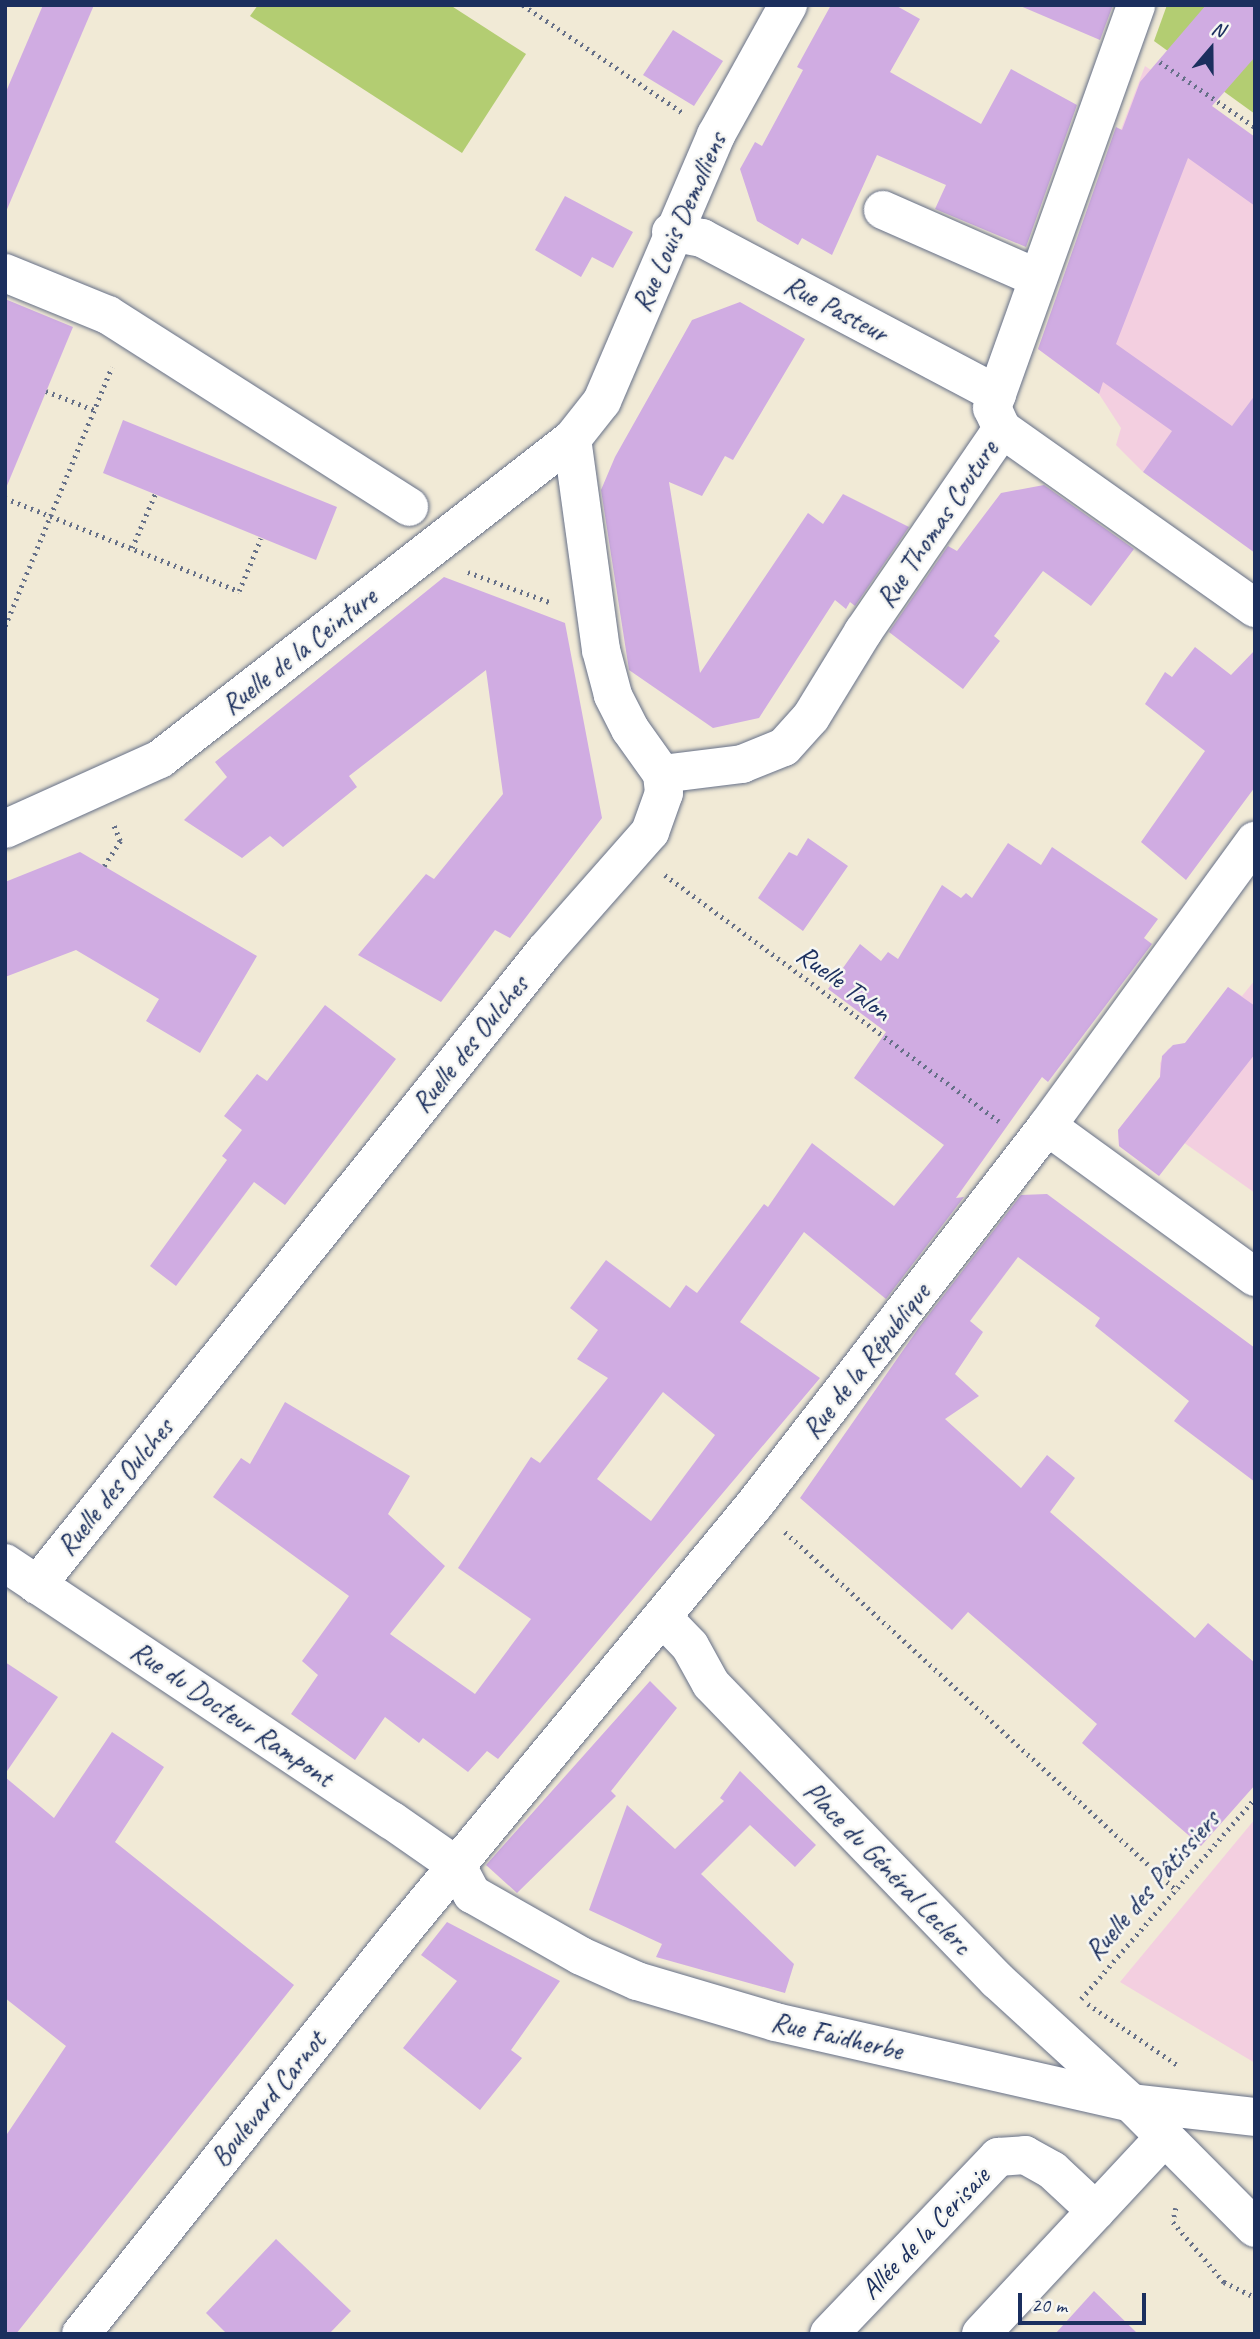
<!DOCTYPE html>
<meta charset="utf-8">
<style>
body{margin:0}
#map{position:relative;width:1260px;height:2339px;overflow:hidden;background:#f1ead6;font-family:Caveat,sans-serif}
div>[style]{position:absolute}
.built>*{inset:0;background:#f3cfe0}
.green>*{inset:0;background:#b3cd72}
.building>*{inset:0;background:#d0ace2}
.path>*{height:4.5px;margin-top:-2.25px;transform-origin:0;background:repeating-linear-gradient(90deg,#667088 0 2px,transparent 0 7px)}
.roads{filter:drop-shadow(0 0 2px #667088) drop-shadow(0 0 2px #667088)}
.minor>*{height:38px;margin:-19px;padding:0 19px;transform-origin:19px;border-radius:19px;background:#fff}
span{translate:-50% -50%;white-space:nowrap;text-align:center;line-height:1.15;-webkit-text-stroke:5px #f6f6f2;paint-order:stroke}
.street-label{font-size:28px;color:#1b2f5e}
.frame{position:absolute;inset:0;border:7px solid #1b2f5e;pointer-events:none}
.north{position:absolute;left:1176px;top:14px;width:70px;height:70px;-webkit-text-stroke:5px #f6f6f2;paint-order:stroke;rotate:20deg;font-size:19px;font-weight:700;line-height:28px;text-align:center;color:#1b2f5e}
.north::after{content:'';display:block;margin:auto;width:24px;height:32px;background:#1b2f5e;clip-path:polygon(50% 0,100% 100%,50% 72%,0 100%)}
.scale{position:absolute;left:1018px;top:2293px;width:128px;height:32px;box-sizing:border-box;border:4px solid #1b2f5e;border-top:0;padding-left:9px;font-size:21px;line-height:24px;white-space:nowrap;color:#1b2f5e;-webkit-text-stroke:5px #f6f6f2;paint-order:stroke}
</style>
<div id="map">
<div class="built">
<div style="clip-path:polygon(1145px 66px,1255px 140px,1255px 395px,1211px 455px,1173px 430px,1143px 472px,1116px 445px,1121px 428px,1099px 394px,1038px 349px)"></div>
<div style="clip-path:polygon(1255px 980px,1255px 1193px,1183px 1142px,1159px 1176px,1119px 1146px,1118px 1130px,1160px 1077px,1160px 1063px,1168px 1049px,1185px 1043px,1228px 987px,1242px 996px)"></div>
<div style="clip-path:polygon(1255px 1819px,1255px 2063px,1120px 1982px)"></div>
</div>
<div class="green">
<div style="clip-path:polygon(258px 5px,450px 5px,526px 54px,462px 153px,250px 16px)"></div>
<div style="clip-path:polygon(1167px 5px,1255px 5px,1255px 114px,1154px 41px)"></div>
</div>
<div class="building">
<div style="clip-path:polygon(43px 5px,94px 5px,5px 214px,5px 94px)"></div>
<div style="clip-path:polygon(831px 5px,895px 5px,920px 19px,890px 72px,981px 124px,1011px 69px,1077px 105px,1026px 247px,935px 209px,946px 185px,877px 155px,832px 255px,802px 238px,798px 245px,757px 221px,740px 169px,755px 142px,762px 146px,803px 70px,797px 67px)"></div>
<div style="clip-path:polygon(1018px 5px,1113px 5px,1100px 40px)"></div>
<div style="clip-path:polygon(1206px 5px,1255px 5px,1255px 57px,1212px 106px,1255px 137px,1255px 206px,1188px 158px,1116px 344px,1232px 426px,1255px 395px,1255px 553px,1143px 472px,1172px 431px,1103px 382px,1099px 394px,1038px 349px,1116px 127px,1122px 130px,1140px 82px)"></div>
<div style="clip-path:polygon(673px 30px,723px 61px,694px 106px,643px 75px)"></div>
<div style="clip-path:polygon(565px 196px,633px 232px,613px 268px,592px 257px,581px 277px,535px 250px)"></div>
<div style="clip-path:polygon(5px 299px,73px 327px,6px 488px,5px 488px)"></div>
<div style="clip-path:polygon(740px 302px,805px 339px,733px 460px,725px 456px,702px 496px,669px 482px,700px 673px,808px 513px,823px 524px,843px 494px,909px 527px,855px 606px,850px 602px,846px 609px,835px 600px,759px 718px,713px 728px,629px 670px,601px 490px,615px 457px,692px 320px)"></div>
<div style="clip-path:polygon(123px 420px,337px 507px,316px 560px,103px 473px)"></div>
<div style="clip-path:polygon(1044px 485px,1134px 549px,1091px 606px,1043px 571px,994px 636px,1000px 641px,963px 689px,889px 632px,948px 546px,957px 551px,1001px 493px)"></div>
<div style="clip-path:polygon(444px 577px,565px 623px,602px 818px,510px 938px,495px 930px,441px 1002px,358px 955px,426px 874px,434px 879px,503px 794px,486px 670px,349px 776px,357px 787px,283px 847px,270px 836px,242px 858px,184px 820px,227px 777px,215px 762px)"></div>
<div style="clip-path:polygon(1195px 647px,1231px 675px,1255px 650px,1255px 787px,1186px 880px,1141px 842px,1205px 751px,1145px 704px,1165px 672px,1172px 677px)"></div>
<div style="clip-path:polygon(808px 838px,848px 866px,803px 931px,758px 898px,789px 852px,797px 856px)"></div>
<div style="clip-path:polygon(evenodd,1008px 843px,1041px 865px,1052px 847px,1158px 919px,1144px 938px,1152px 944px,1048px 1082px,1042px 1077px,956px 1198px,964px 1197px,886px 1299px,804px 1232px,740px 1322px,820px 1378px,498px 1759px,487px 1751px,468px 1772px,423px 1738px,419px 1743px,385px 1717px,355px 1760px,291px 1714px,318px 1675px,302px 1661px,349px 1596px,213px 1497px,241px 1458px,250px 1464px,285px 1402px,410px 1476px,388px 1514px,445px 1566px,390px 1634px,475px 1694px,531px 1619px,458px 1568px,531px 1457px,540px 1463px,608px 1378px,577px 1359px,598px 1330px,570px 1308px,606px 1260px,670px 1308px,686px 1285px,697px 1293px,764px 1204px,768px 1207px,812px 1143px,894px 1206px,944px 1145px,854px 1078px,886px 1032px,828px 989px,860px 944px,881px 961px,888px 952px,898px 959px,942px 885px,961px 898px,966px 893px,972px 898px,1008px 843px,663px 1392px,715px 1435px,651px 1521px,597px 1479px,663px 1392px)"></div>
<div style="clip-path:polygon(80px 852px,257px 956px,200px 1053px,146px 1021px,159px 999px,76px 950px,5px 977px,5px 882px)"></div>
<div style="clip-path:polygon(1228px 987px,1255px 1006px,1255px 1054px,1159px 1176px,1119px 1146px,1118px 1130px,1160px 1077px,1162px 1056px,1173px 1045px,1185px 1043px)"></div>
<div style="clip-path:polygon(325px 1005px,396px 1059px,285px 1205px,254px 1182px,176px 1286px,150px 1266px,227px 1160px,222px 1156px,242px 1130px,224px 1116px,257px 1074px,267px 1081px)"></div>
<div style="clip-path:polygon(1047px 1194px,1255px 1348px,1255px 1482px,1174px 1421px,1189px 1401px,1095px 1326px,1100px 1318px,1018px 1257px,970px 1321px,983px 1332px,955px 1374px,979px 1396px,945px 1419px,1021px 1488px,1047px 1455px,1075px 1478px,1050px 1512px,1195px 1638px,1208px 1623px,1255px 1663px,1255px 1785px,1201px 1846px,1082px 1743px,1097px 1724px,968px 1612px,952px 1630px,800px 1498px,920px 1326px,1021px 1195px)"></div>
<div style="clip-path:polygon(5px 1662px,58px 1697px,5px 1774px)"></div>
<div style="clip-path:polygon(650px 1681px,677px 1708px,611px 1791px,616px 1796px,517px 1893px,486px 1865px)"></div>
<div style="clip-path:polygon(112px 1732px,164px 1767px,115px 1842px,294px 1985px,16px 2334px,5px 2334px,5px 2137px,66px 2046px,5px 1998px,5px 1777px,54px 1818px)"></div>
<div style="clip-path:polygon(740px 1771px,816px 1845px,795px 1867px,750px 1825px,701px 1874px,794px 1964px,785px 1993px,656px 1957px,662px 1944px,589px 1910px,627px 1805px,675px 1849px,724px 1801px,720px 1798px)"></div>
<div style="clip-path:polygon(447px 1922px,560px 1981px,511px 2050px,522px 2058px,480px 2110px,403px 2048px,457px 1981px,421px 1955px)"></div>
<div style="clip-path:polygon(276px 2239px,351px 2311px,329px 2334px,227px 2334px,206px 2313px)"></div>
<div style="clip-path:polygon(1094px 2291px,1138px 2334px,1055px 2334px)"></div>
</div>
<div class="path">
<div style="left:523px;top:5px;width:193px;rotate:34deg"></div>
<div style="left:1160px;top:62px;width:115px;rotate:34.4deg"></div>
<div style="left:46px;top:391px;width:52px;rotate:21.6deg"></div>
<div style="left:5px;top:498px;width:252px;rotate:21.7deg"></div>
<div style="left:239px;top:591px;width:57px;rotate:-67.5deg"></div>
<div style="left:132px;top:548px;width:59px;rotate:-66.9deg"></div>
<div style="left:468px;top:572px;width:90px;rotate:20.3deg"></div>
<div style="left:5px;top:626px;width:280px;rotate:-67.6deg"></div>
<div style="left:104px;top:866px;width:30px;rotate:-57deg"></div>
<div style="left:120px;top:841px;width:18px;rotate:-112deg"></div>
<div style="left:665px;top:875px;width:415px;rotate:36.4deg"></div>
<div style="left:785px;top:1532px;width:532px;rotate:42.48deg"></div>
<div style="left:1081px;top:1999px;width:266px;rotate:-49.1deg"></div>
<div style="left:1088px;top:2004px;width:110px;rotate:34.3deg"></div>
<div style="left:1176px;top:2208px;width:14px;rotate:102deg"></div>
<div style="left:1173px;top:2222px;width:79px;rotate:49.6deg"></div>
<div style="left:1224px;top:2282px;width:34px;rotate:26deg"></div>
</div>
<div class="roads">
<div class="minor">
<div style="left:883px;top:210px;width:168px;rotate:23.8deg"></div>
<div style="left:671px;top:232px;width:32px;rotate:11deg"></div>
<div style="left:702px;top:238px;width:334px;rotate:27.9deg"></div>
<div style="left:5px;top:273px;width:111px;rotate:22.2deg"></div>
<div style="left:108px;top:315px;width:357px;rotate:32.5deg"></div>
<div style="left:1002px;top:429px;width:23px;rotate:-115deg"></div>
<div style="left:992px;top:408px;width:428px;rotate:-70.3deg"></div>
<div style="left:1002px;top:429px;width:310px;rotate:35.3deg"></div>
<div style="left:662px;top:774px;width:81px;rotate:-7.1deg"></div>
<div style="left:742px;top:764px;width:45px;rotate:-22deg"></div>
<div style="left:784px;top:747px;width:40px;rotate:-48deg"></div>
<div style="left:811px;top:717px;width:100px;rotate:-58.5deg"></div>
<div style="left:863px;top:632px;width:246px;rotate:-55.6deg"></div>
<div style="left:5px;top:829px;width:170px;rotate:-24.3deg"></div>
<div style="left:160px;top:759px;width:522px;rotate:-37.84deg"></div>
<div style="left:572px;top:439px;width:48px;rotate:-51.7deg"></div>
<div style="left:602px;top:401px;width:289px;rotate:-66.8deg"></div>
<div style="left:716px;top:135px;width:149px;rotate:-61deg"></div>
<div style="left:1047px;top:1126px;width:257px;rotate:36deg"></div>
<div style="left:5px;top:1563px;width:464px;rotate:33.7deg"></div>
<div style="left:391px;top:1820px;width:80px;rotate:34.9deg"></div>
<div style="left:457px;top:1866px;width:32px;rotate:62deg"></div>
<div style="left:472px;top:1894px;width:125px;rotate:29.6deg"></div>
<div style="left:581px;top:1956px;width:61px;rotate:24.1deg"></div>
<div style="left:637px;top:1981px;width:144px;rotate:16.5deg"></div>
<div style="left:775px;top:2022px;width:365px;rotate:12.8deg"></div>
<div style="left:1131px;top:2103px;width:125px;rotate:6.4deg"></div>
<div style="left:37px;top:1585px;width:812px;rotate:-51.3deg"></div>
<div style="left:545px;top:951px;width:159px;rotate:-48.6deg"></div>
<div style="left:650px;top:832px;width:41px;rotate:-70.3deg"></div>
<div style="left:664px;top:793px;width:19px;rotate:-96deg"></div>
<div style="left:662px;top:774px;width:55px;rotate:-125.4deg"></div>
<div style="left:630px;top:729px;width:38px;rotate:-117deg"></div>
<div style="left:613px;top:695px;width:47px;rotate:-104.9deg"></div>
<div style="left:601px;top:650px;width:213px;rotate:-97.8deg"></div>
<div style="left:662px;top:1617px;width:40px;rotate:46deg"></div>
<div style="left:690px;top:1646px;width:43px;rotate:61.1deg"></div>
<div style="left:711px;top:1684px;width:412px;rotate:46deg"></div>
<div style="left:997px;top:1980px;width:182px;rotate:42.5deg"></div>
<div style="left:1131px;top:2103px;width:176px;rotate:45.2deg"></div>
<div style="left:81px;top:2334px;width:519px;rotate:-51.41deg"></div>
<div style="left:405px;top:1928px;width:550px;rotate:-50.46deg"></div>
<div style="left:755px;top:1504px;width:478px;rotate:-52.3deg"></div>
<div style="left:1047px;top:1126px;width:353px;rotate:-53.9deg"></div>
<div style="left:829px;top:2334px;width:245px;rotate:-46.3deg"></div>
<div style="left:998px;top:2157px;width:27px;rotate:-4deg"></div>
<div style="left:1025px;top:2155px;width:31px;rotate:29deg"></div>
<div style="left:1052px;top:2170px;width:60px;rotate:43deg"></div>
<div style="left:981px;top:2334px;width:267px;rotate:-47deg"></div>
</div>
</div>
<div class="street-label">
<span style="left:679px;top:222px;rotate:-66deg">Rue Louis Demolliens</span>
<span style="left:836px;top:309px;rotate:28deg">Rue Pasteur</span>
<span style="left:937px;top:524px;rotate:-56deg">Rue Thomas Couture</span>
<span style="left:299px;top:651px;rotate:-38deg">Ruelle de la Ceinture</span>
<span style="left:844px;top:983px;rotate:36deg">Ruelle Talon</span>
<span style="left:470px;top:1044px;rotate:-51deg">Ruelle des Oulches</span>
<span style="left:866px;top:1361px;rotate:-52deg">Rue de la République</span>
<span style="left:115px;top:1487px;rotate:-51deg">Ruelle des Oulches</span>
<span style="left:232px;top:1714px;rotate:34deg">Rue du Docteur Rampont</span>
<span style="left:888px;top:1868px;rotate:46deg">Place du Général Leclerc</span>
<span style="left:1152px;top:1885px;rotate:-49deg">Ruelle des Pâtissiers</span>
<span style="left:837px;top:2036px;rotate:13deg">Rue Faidherbe</span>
<span style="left:268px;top:2099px;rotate:-51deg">Boulevard Carnot</span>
<span style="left:925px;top:2233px;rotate:-46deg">Allée de la Cerisaie</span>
</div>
<div class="frame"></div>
<div class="north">N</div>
<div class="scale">20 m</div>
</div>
